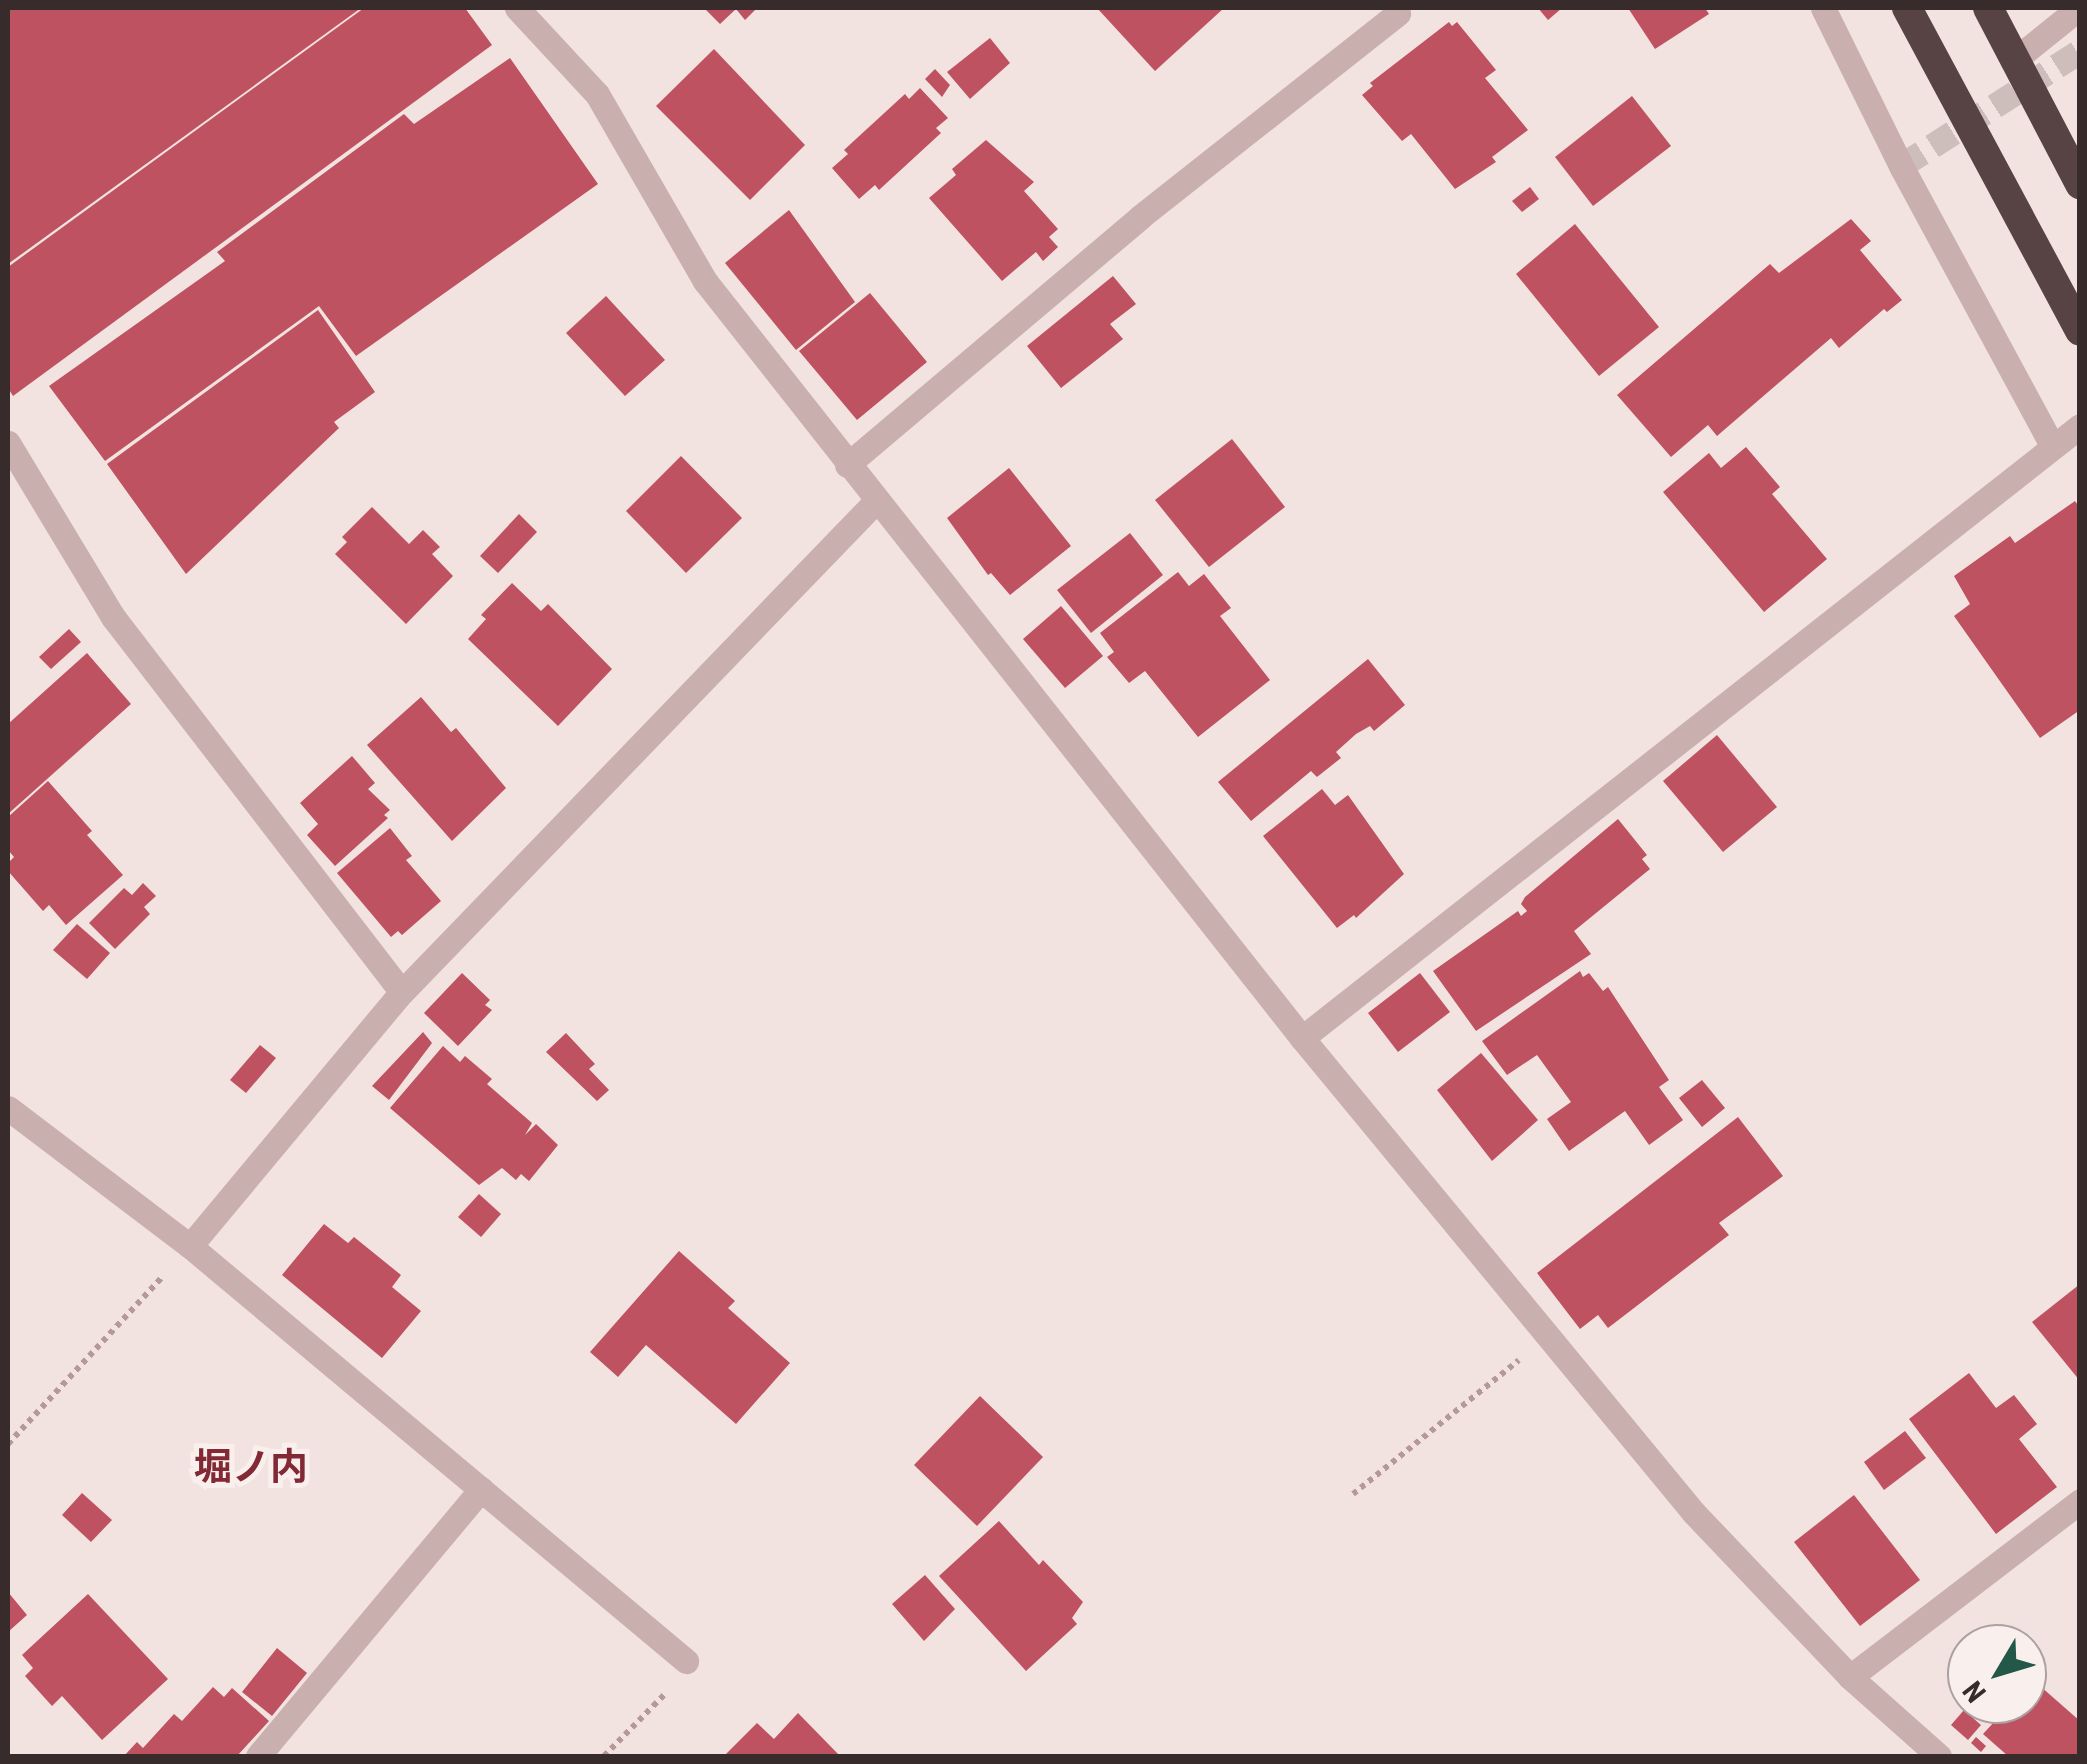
<!DOCTYPE html>
<meta charset="utf-8">
<style>
body{margin:0}
#map{position:relative;width:2087px;height:1764px;overflow:hidden;background:#f2e3e0;font-family:"Roboto Condensed","Noto Sans JP",sans-serif}
div>[style]{position:absolute}
.building>*{inset:0;background:#be5260}
.street-tunnel>*{height:25px;margin-top:-12.5px;transform-origin:0;background:repeating-linear-gradient(90deg,#cdbebc 0 25px,transparent 0 37px)}
.path>*{height:6px;margin-top:-3px;transform-origin:0;background:repeating-linear-gradient(90deg,#b59997 0 5px,transparent 0 10px)}
.street>*{height:25px;margin:-12.5px;padding:0 12.5px;transform-origin:12.5px;border-radius:12.5px;background:#c9afad}
.highway>*{height:30px;margin:-15px;padding:0 15px;transform-origin:15px;border-radius:15px;background:#584344}
span{translate:-50% -50%;white-space:nowrap;text-align:center;line-height:1.15;-webkit-text-stroke:10px #f9efed;paint-order:stroke}
.neighbourhood-label{font-size:38px;color:#822935;font-weight:700}
.frame{position:absolute;inset:0;border:10px solid #382b2c;pointer-events:none}
.north{position:absolute;left:1947px;top:1624px;width:100px;height:100px;box-sizing:border-box;background:#f9efed;border:2px solid #aca1a0;border-radius:50%;rotate:232deg;font-size:28px;font-weight:700;line-height:40px;text-align:center;color:#382b2c}
.north::after{content:'';display:block;margin:auto;width:35px;height:45px;background:#235747;clip-path:polygon(50% 0,100% 100%,50% 72%,0 100%)}
</style>
<div id="map">
<div class="building">
<div style="clip-path:polygon(8px 8px,361px 8px,8px 264px)"></div>
<div style="clip-path:polygon(364px 8px,465px 8px,492px 45px,13px 396px,8px 388px,8px 267px)"></div>
<div style="clip-path:polygon(704px 8px,757px 8px,745px 20px,736px 9px,720px 24px)"></div>
<div style="clip-path:polygon(1097px 8px,1224px 8px,1155px 71px)"></div>
<div style="clip-path:polygon(1538px 8px,1562px 8px,1548px 20px)"></div>
<div style="clip-path:polygon(1628px 8px,1705px 8px,1709px 14px,1655px 49px)"></div>
<div style="clip-path:polygon(1449px 22px,1452px 26px,1457px 22px,1496px 70px,1485px 78px,1528px 130px,1492px 157px,1496px 162px,1455px 189px,1411px 134px,1402px 141px,1362px 95px,1373px 86px,1370px 83px)"></div>
<div style="clip-path:polygon(990px 38px,1010px 63px,970px 99px,947px 72px)"></div>
<div style="clip-path:polygon(714px 49px,805px 145px,750px 200px,656px 106px)"></div>
<div style="clip-path:polygon(510px 58px,598px 184px,356px 356px,319px 306px,105px 461px,49px 386px,225px 261px,217px 252px,404px 114px,414px 124px)"></div>
<div style="clip-path:polygon(935px 69px,950px 85px,942px 97px,925px 79px)"></div>
<div style="clip-path:polygon(920px 88px,948px 118px,936px 128px,941px 133px,879px 190px,875px 185px,859px 199px,832px 168px,848px 154px,844px 150px,905px 94px,909px 99px)"></div>
<div style="clip-path:polygon(1632px 96px,1671px 146px,1593px 206px,1555px 157px)"></div>
<div style="clip-path:polygon(986px 140px,1034px 182px,1024px 191px,1058px 229px,1049px 237px,1058px 247px,1043px 261px,1036px 252px,1002px 281px,929px 198px,956px 175px,952px 169px)"></div>
<div style="clip-path:polygon(1530px 187px,1539px 199px,1522px 212px,1512px 201px)"></div>
<div style="clip-path:polygon(789px 210px,855px 302px,796px 350px,725px 263px)"></div>
<div style="clip-path:polygon(1851px 219px,1871px 241px,1860px 250px,1902px 300px,1887px 312px,1884px 309px,1839px 348px,1831px 338px,1717px 436px,1708px 425px,1671px 457px,1617px 395px,1770px 264px,1779px 273px)"></div>
<div style="clip-path:polygon(1575px 224px,1659px 327px,1599px 376px,1516px 274px)"></div>
<div style="clip-path:polygon(1113px 276px,1136px 304px,1110px 324px,1123px 339px,1061px 388px,1027px 346px)"></div>
<div style="clip-path:polygon(870px 293px,927px 362px,857px 420px,799px 351px)"></div>
<div style="clip-path:polygon(606px 296px,665px 360px,625px 396px,566px 333px)"></div>
<div style="clip-path:polygon(318px 310px,375px 392px,334px 422px,339px 428px,186px 574px,107px 464px)"></div>
<div style="clip-path:polygon(1232px 439px,1285px 507px,1209px 567px,1155px 500px)"></div>
<div style="clip-path:polygon(1746px 447px,1780px 487px,1772px 494px,1827px 559px,1764px 612px,1663px 492px,1709px 453px,1721px 468px)"></div>
<div style="clip-path:polygon(681px 456px,742px 518px,686px 573px,626px 511px)"></div>
<div style="clip-path:polygon(1009px 468px,1071px 546px,1010px 595px,991px 573px,988px 575px,947px 518px)"></div>
<div style="clip-path:polygon(2075px 501px,2080px 508px,2080px 710px,2040px 738px,1954px 616px,1970px 604px,1954px 576px,2010px 536px,2015px 543px)"></div>
<div style="clip-path:polygon(372px 507px,409px 544px,423px 530px,440px 547px,432px 554px,453px 576px,406px 624px,335px 554px,347px 542px,342px 537px)"></div>
<div style="clip-path:polygon(519px 514px,537px 532px,498px 573px,480px 556px)"></div>
<div style="clip-path:polygon(1130px 533px,1163px 575px,1091px 633px,1057px 590px)"></div>
<div style="clip-path:polygon(1178px 572px,1189px 586px,1204px 574px,1231px 608px,1220px 616px,1270px 680px,1198px 737px,1145px 671px,1129px 683px,1107px 657px,1114px 652px,1100px 633px)"></div>
<div style="clip-path:polygon(512px 583px,541px 611px,548px 604px,612px 669px,558px 726px,468px 639px,486px 619px,481px 615px)"></div>
<div style="clip-path:polygon(1061px 606px,1103px 656px,1065px 688px,1023px 639px)"></div>
<div style="clip-path:polygon(69px 629px,81px 642px,51px 669px,39px 657px)"></div>
<div style="clip-path:polygon(87px 653px,131px 704px,8px 814px,8px 724px)"></div>
<div style="clip-path:polygon(1368px 659px,1405px 705px,1374px 731px,1370px 726px,1356px 734px,1336px 752px,1341px 758px,1317px 777px,1311px 771px,1251px 821px,1218px 782px)"></div>
<div style="clip-path:polygon(421px 697px,451px 732px,456px 728px,506px 788px,452px 841px,367px 745px)"></div>
<div style="clip-path:polygon(1717px 735px,1777px 807px,1723px 852px,1663px 781px)"></div>
<div style="clip-path:polygon(352px 756px,375px 783px,368px 789px,390px 810px,384px 815px,388px 818px,335px 866px,307px 835px,318px 824px,300px 803px)"></div>
<div style="clip-path:polygon(48px 781px,92px 831px,87px 835px,123px 875px,66px 925px,49px 905px,43px 911px,8px 871px,8px 863px,14px 857px,8px 850px,8px 817px)"></div>
<div style="clip-path:polygon(1322px 789px,1335px 805px,1348px 795px,1404px 874px,1356px 918px,1354px 915px,1337px 928px,1263px 836px)"></div>
<div style="clip-path:polygon(1618px 819px,1647px 855px,1642px 859px,1650px 869px,1574px 931px,1591px 954px,1476px 1031px,1433px 971px,1518px 911px,1521px 916px,1527px 911px,1521px 904px,1525px 897px)"></div>
<div style="clip-path:polygon(390px 828px,412px 856px,406px 860px,441px 901px,402px 935px,398px 931px,391px 937px,337px 873px)"></div>
<div style="clip-path:polygon(143px 883px,156px 896px,144px 907px,150px 914px,115px 949px,89px 923px,124px 888px,132px 895px)"></div>
<div style="clip-path:polygon(77px 924px,110px 953px,87px 979px,53px 950px)"></div>
<div style="clip-path:polygon(1580px 971px,1583px 977px,1589px 973px,1603px 991px,1608px 987px,1669px 1080px,1659px 1087px,1683px 1120px,1649px 1145px,1625px 1111px,1569px 1151px,1547px 1119px,1571px 1102px,1537px 1055px,1507px 1075px,1482px 1041px)"></div>
<div style="clip-path:polygon(462px 973px,490px 1000px,485px 1005px,492px 1010px,458px 1046px,424px 1013px)"></div>
<div style="clip-path:polygon(1420px 973px,1450px 1012px,1398px 1052px,1368px 1013px)"></div>
<div style="clip-path:polygon(423px 1032px,432px 1043px,389px 1100px,372px 1086px)"></div>
<div style="clip-path:polygon(566px 1033px,595px 1064px,589px 1069px,609px 1090px,597px 1101px,546px 1052px)"></div>
<div style="clip-path:polygon(260px 1045px,276px 1058px,246px 1093px,230px 1080px)"></div>
<div style="clip-path:polygon(443px 1046px,460px 1062px,465px 1056px,492px 1079px,487px 1084px,532px 1123px,525px 1135px,536px 1124px,558px 1145px,529px 1181px,521px 1174px,516px 1180px,502px 1168px,479px 1185px,390px 1108px)"></div>
<div style="clip-path:polygon(1481px 1053px,1538px 1120px,1492px 1161px,1437px 1090px)"></div>
<div style="clip-path:polygon(1702px 1080px,1725px 1108px,1702px 1127px,1679px 1098px)"></div>
<div style="clip-path:polygon(1738px 1117px,1783px 1176px,1719px 1223px,1729px 1235px,1608px 1328px,1598px 1315px,1580px 1329px,1537px 1273px)"></div>
<div style="clip-path:polygon(479px 1194px,501px 1214px,481px 1237px,458px 1217px)"></div>
<div style="clip-path:polygon(324px 1224px,348px 1243px,354px 1237px,401px 1275px,392px 1287px,421px 1311px,382px 1358px,282px 1275px)"></div>
<div style="clip-path:polygon(679px 1251px,735px 1301px,728px 1308px,790px 1363px,736px 1424px,646px 1345px,618px 1377px,590px 1352px)"></div>
<div style="clip-path:polygon(2080px 1284px,2080px 1381px,2032px 1322px)"></div>
<div style="clip-path:polygon(1969px 1373px,1996px 1408px,2014px 1395px,2037px 1424px,2019px 1439px,2057px 1487px,1996px 1534px,1909px 1419px)"></div>
<div style="clip-path:polygon(980px 1396px,1043px 1457px,977px 1526px,914px 1465px)"></div>
<div style="clip-path:polygon(1905px 1431px,1926px 1458px,1884px 1490px,1864px 1462px)"></div>
<div style="clip-path:polygon(82px 1493px,112px 1520px,91px 1542px,62px 1515px)"></div>
<div style="clip-path:polygon(1854px 1495px,1920px 1580px,1860px 1626px,1794px 1542px)"></div>
<div style="clip-path:polygon(999px 1521px,1039px 1565px,1043px 1560px,1083px 1602px,1072px 1618px,1077px 1624px,1026px 1671px,939px 1576px)"></div>
<div style="clip-path:polygon(925px 1575px,955px 1609px,924px 1641px,892px 1604px)"></div>
<div style="clip-path:polygon(8px 1592px,27px 1615px,8px 1632px)"></div>
<div style="clip-path:polygon(88px 1594px,168px 1679px,102px 1740px,62px 1696px,52px 1706px,25px 1676px,33px 1668px,22px 1655px)"></div>
<div style="clip-path:polygon(277px 1648px,307px 1673px,272px 1716px,242px 1692px)"></div>
<div style="clip-path:polygon(2032px 1679px,2080px 1721px,2080px 1756px,2008px 1756px,1983px 1734px,1995px 1721px,1986px 1713px,1995px 1704px,2027px 1704px,2027px 1684px)"></div>
<div style="clip-path:polygon(213px 1687px,224px 1697px,232px 1688px,269px 1721px,237px 1756px,124px 1756px,137px 1742px,143px 1748px,174px 1714px,182px 1721px)"></div>
<div style="clip-path:polygon(1964px 1710px,1981px 1725px,1968px 1740px,1951px 1725px)"></div>
<div style="clip-path:polygon(798px 1713px,840px 1756px,724px 1756px,757px 1723px,774px 1739px)"></div>
<div style="clip-path:polygon(1976px 1737px,1986px 1746px,1981px 1752px,1971px 1743px)"></div>
</div>
<div class="street-tunnel">
<div style="left:1901px;top:166px;width:213px;rotate:-32.7deg"></div>
</div>
<div class="path">
<div style="left:8px;top:1444px;width:227px;rotate:-47.3deg"></div>
<div style="left:1353px;top:1494px;width:213px;rotate:-38.9deg"></div>
<div style="left:604px;top:1756px;width:88px;rotate:-45.5deg"></div>
</div>
<div class="street">
<div style="left:517px;top:8px;width:117px;rotate:47.1deg"></div>
<div style="left:597px;top:94px;width:216px;rotate:60deg"></div>
<div style="left:705px;top:281px;width:964px;rotate:51.74deg"></div>
<div style="left:1302px;top:1038px;width:616px;rotate:50.47deg"></div>
<div style="left:1694px;top:1513px;width:226px;rotate:46.4deg"></div>
<div style="left:1850px;top:1677px;width:119px;rotate:41.6deg"></div>
<div style="left:1823px;top:8px;width:176px;rotate:63.7deg"></div>
<div style="left:1901px;top:166px;width:319px;rotate:61.6deg"></div>
<div style="left:2013px;top:61px;width:85px;rotate:-38.8deg"></div>
<div style="left:8px;top:443px;width:203px;rotate:58.9deg"></div>
<div style="left:113px;top:617px;width:473px;rotate:52.4deg"></div>
<div style="left:847px;top:465px;width:384px;rotate:-40.2deg"></div>
<div style="left:1140px;top:217px;width:329px;rotate:-38.3deg"></div>
<div style="left:1302px;top:1038px;width:990px;rotate:-38.19deg"></div>
<div style="left:8px;top:1108px;width:228px;rotate:37.2deg"></div>
<div style="left:190px;top:1246px;width:647px;rotate:39.92deg"></div>
<div style="left:190px;top:1246px;width:331px;rotate:-50.2deg"></div>
<div style="left:402px;top:992px;width:682px;rotate:-46.01deg"></div>
<div style="left:1850px;top:1677px;width:290px;rotate:-37.4deg"></div>
<div style="left:258px;top:1756px;width:348px;rotate:-50.1deg"></div>
</div>
<div class="highway">
<div style="left:1907px;top:8px;width:366px;rotate:61.8deg"></div>
<div style="left:1988px;top:8px;width:199px;rotate:62.4deg"></div>
</div>
<div class="neighbourhood-label">
<span style="left:251px;top:1468px">堀ノ内</span>
</div>
<div class="frame"></div>
<div class="north">N</div>
</div>
